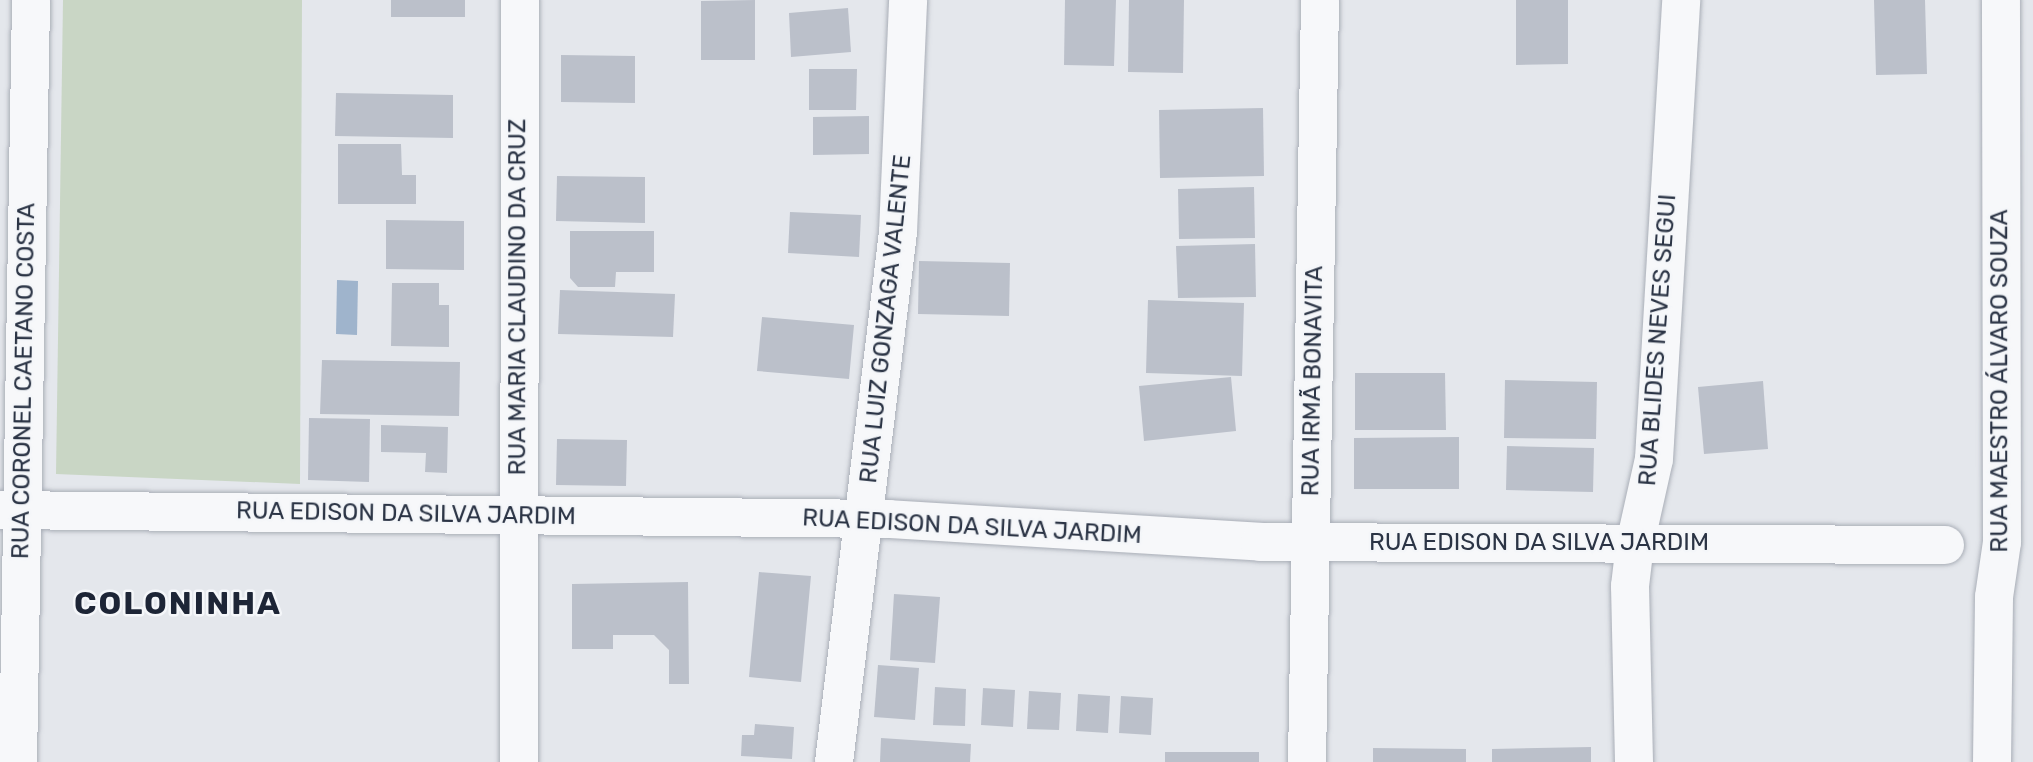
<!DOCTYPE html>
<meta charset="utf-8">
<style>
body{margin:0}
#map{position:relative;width:2033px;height:762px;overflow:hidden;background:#e4e7ec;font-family:Rubik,sans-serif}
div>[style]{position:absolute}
.green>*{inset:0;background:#c9d6c5}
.water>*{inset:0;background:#9fb4cc}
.building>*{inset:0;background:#bbc0ca}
.roads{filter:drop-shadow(0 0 2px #a9aeb7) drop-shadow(0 0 2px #a9aeb7)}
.minor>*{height:38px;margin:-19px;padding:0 19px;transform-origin:19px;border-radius:19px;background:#f7f8fa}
.tertiary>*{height:38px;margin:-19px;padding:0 19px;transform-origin:19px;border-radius:19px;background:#f7f8fa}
span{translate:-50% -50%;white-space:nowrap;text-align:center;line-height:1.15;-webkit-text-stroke:5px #f4f6f9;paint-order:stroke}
.street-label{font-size:24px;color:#2b3445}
.district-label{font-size:32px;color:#1d2536;font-weight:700;letter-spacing:2px}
</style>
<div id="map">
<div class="green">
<div style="clip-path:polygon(63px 0,302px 0,300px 484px,56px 474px)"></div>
</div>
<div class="water">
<div style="clip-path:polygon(337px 280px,358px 281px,357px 335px,336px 334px)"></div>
</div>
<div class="building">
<div style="clip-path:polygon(391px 0,465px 0,465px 17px,391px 17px)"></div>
<div style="clip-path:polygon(755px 0,755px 60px,701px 60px,701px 1px)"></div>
<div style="clip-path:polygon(1065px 0,1116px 0,1114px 66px,1064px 65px)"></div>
<div style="clip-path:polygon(1129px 0,1184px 0,1183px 73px,1128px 72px)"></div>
<div style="clip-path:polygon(1516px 0,1568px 0,1568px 64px,1516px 65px)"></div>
<div style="clip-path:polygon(1874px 0,1925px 0,1927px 74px,1876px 75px)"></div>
<div style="clip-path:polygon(848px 8px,851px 52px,791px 57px,789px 13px)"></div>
<div style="clip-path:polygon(561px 55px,635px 56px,635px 103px,561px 102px)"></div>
<div style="clip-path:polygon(809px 69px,857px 69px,856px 110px,809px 110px)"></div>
<div style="clip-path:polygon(336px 93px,453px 95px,453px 138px,335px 136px)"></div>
<div style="clip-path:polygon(1263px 108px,1264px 176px,1160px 178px,1159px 110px)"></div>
<div style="clip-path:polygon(869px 116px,869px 154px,813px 155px,813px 117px)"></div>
<div style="clip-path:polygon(338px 144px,401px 144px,402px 175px,416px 175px,416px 204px,338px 204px)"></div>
<div style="clip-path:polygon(557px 176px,645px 177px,645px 223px,556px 221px)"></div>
<div style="clip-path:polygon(1254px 187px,1255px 238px,1179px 239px,1178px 189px)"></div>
<div style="clip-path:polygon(790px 212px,861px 215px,859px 257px,788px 253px)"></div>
<div style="clip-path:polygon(386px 220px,464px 221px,464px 270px,386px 269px)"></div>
<div style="clip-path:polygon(570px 231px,654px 231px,654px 272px,616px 272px,615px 287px,578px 287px,570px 278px)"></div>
<div style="clip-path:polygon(1255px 244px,1256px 297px,1178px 298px,1176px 246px)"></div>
<div style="clip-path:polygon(919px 261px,1010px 263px,1009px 316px,918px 314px)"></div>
<div style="clip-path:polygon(392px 283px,439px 283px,439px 305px,449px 305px,449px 347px,391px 346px)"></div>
<div style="clip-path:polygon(560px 290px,675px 294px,673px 337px,558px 334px)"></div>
<div style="clip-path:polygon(1148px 300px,1244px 303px,1242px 376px,1146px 373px)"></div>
<div style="clip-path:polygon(762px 317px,854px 325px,849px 379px,757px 371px)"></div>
<div style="clip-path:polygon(322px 360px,460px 362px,459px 416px,320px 414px)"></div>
<div style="clip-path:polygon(1355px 373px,1445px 373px,1446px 430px,1355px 430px)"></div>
<div style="clip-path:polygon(1231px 377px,1236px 431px,1144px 441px,1139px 386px)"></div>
<div style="clip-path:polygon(1505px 380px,1597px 382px,1596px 439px,1504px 438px)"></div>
<div style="clip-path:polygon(1763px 381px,1768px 449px,1704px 454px,1698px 387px)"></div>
<div style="clip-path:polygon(309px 418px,370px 419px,369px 482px,308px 480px)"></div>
<div style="clip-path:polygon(381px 425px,448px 427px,447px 473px,425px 472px,426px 453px,381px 452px)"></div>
<div style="clip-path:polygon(1459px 437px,1459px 489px,1354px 489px,1354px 438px)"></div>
<div style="clip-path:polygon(557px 439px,627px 440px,626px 486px,556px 485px)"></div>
<div style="clip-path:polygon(1507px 446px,1594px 448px,1593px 492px,1506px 490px)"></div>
<div style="clip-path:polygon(759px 572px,811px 576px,801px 682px,749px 677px)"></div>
<div style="clip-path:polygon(688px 582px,689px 684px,669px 684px,669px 650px,654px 635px,613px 635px,613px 649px,572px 649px,572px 584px)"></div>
<div style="clip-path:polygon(894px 594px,940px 597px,935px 663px,890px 660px)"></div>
<div style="clip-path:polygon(878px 665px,919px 668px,915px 720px,874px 717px)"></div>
<div style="clip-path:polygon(935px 687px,966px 689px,965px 726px,933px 725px)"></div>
<div style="clip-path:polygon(983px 688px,1015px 690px,1013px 727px,981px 725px)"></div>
<div style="clip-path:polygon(1029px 691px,1061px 693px,1059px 730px,1027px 729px)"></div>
<div style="clip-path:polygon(1078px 694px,1110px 696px,1108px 733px,1076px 731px)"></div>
<div style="clip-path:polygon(1121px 696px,1153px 698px,1151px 735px,1119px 733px)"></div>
<div style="clip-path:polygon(755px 724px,794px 727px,792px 759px,741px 756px,742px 735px,754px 735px)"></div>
<div style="clip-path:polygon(881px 738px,971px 744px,970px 762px,880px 762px)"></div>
<div style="clip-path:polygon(1591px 747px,1591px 762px,1492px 762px,1492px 749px)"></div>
<div style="clip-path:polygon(1373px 748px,1466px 749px,1466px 762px,1373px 762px)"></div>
<div style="clip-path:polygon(1165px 752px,1259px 752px,1259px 762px,1165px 762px)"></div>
</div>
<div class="roads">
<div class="minor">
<div style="left:0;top:510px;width:889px;rotate:0.58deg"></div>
<div style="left:889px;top:519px;width:372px;rotate:3.5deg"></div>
<div style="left:1260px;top:542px;width:685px;rotate:0.25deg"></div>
<div style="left:519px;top:762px;width:762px;rotate:-89.92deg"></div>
<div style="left:834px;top:762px;width:534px;rotate:-83.11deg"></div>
<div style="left:898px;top:232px;width:232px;rotate:-87.5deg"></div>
<div style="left:1307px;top:762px;width:762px;rotate:-89.02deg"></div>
<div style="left:1634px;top:762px;width:176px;rotate:-91.3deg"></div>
<div style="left:1630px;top:586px;width:42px;rotate:-83.2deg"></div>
<div style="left:1635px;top:544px;width:87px;rotate:-77.4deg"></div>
<div style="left:1654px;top:459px;width:460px;rotate:-86.6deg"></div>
<div style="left:1992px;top:762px;width:165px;rotate:-89.3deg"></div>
<div style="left:1994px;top:597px;width:56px;rotate:-81.7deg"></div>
<div style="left:2002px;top:542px;width:542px;rotate:-90.11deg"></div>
</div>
<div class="tertiary">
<div style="left:18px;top:762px;width:762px;rotate:-89.02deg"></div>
</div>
</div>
<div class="street-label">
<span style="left:518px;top:297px;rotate:-90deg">RUA MARIA CLAUDINO DA CRUZ</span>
<span style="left:886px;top:319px;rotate:-84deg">RUA LUIZ GONZAGA VALENTE</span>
<span style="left:1658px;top:340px;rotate:-86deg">RUA BLIDES NEVES SEGUI</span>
<span style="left:24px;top:381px;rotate:-89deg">RUA CORONEL CAETANO COSTA</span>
<span style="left:1313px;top:381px;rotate:-89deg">RUA IRMÃ BONAVITA</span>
<span style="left:2000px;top:381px;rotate:-90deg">RUA MAESTRO ÁLVARO SOUZA</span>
<span style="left:406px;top:514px;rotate:1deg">RUA EDISON DA SILVA JARDIM</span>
<span style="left:972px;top:527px;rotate:3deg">RUA EDISON DA SILVA JARDIM</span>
<span style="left:1539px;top:543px">RUA EDISON DA SILVA JARDIM</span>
</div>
<div class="district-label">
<span style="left:178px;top:603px">COLONINHA</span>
</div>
</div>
